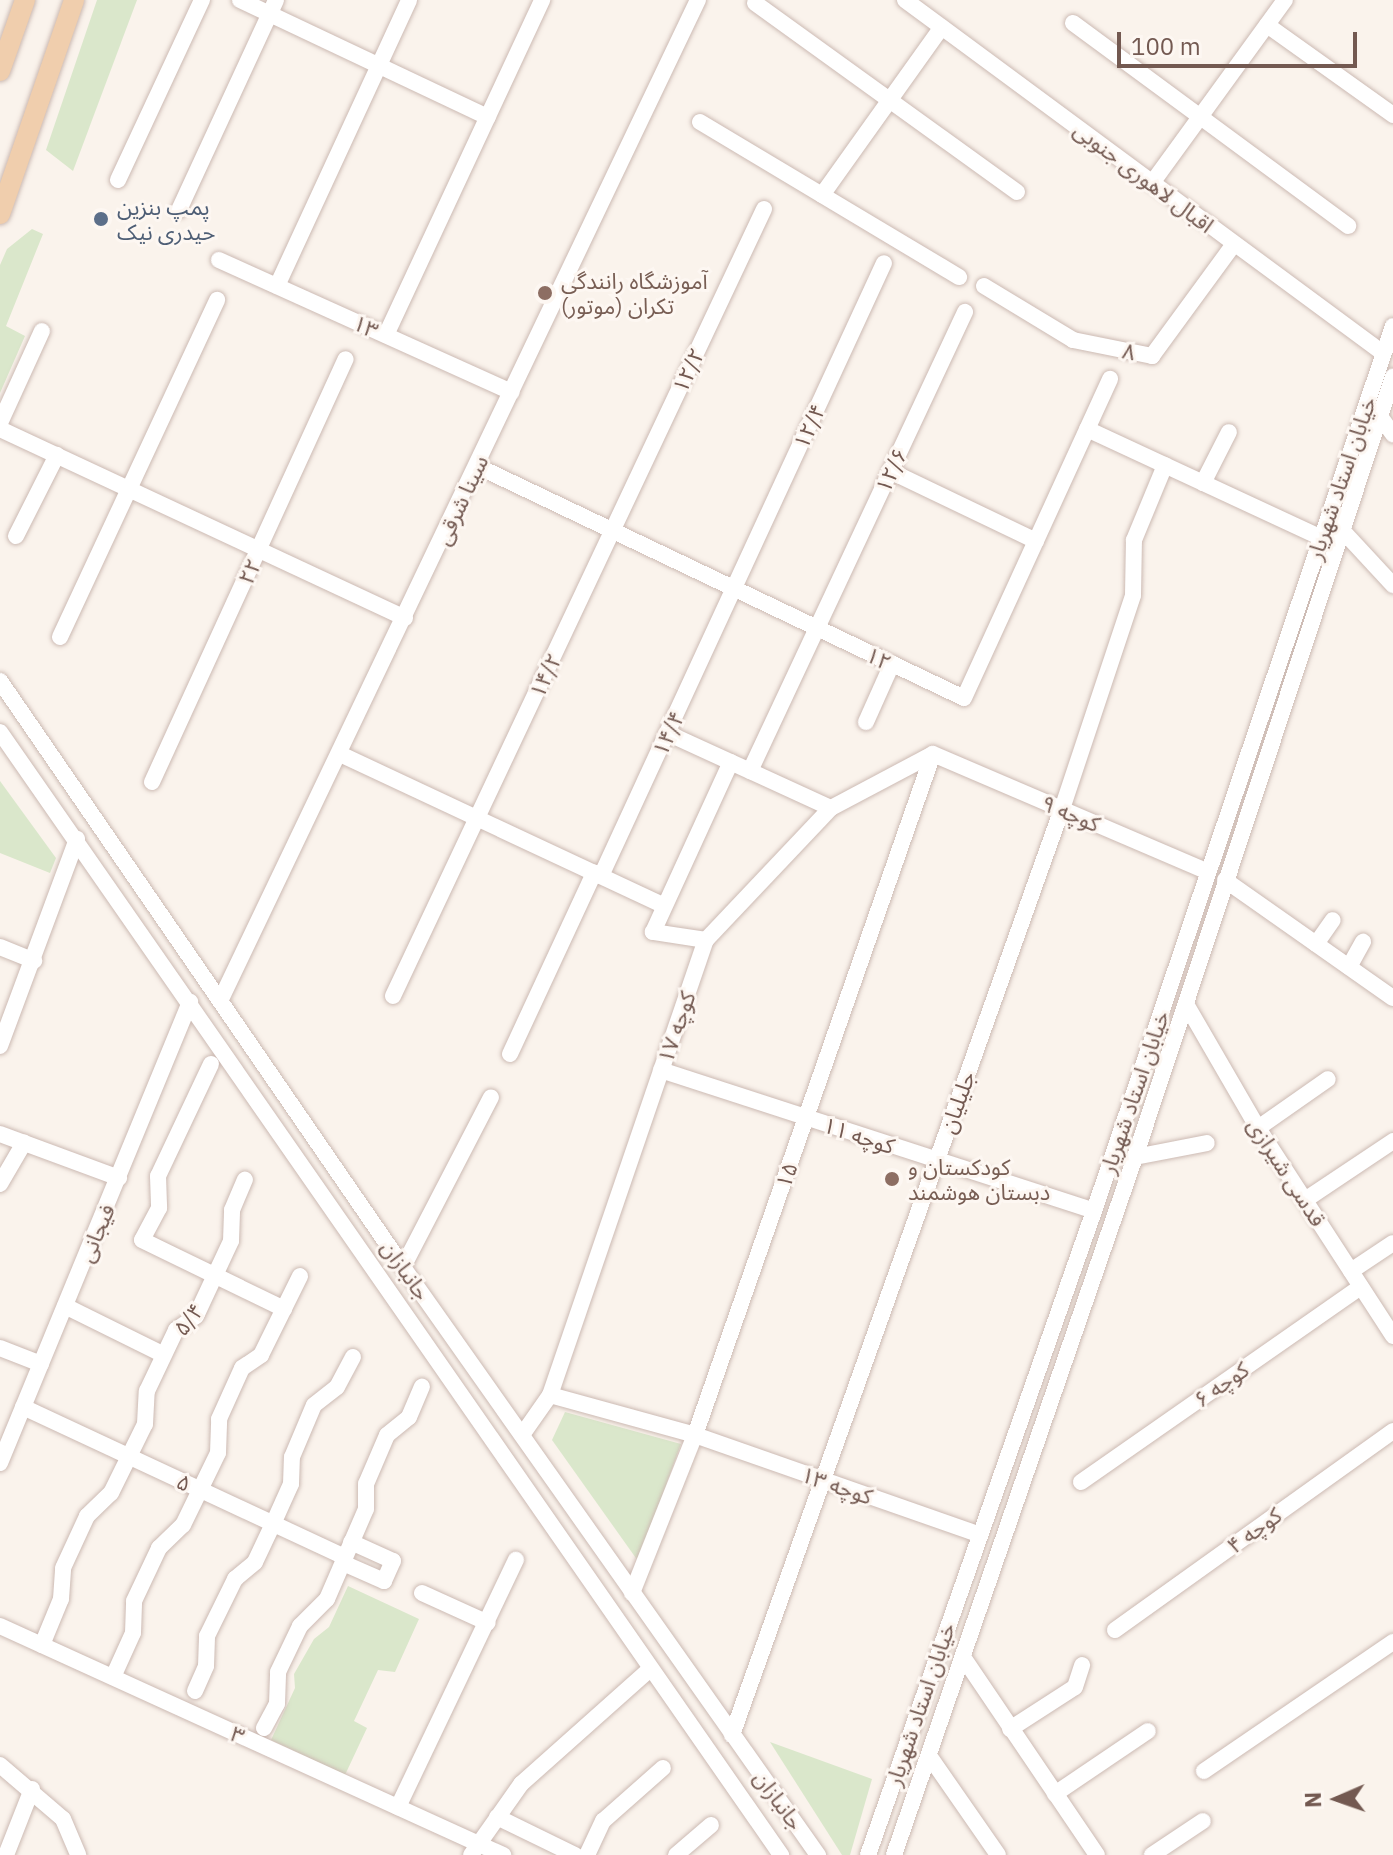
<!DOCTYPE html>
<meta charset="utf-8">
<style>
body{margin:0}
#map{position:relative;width:1393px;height:1855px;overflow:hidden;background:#faf3ec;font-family:"IBM Plex Sans","Noto Sans Arabic",sans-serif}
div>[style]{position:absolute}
.green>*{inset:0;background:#dae7cb}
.roads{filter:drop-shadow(0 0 2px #ccbab3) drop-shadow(0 0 2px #ccbab3)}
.minor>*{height:16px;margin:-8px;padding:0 8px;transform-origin:8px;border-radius:8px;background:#fff}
.major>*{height:20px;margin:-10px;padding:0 10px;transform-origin:10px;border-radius:10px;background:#f0cead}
.dots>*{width:22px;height:22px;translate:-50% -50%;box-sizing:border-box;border:4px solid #fdf7f2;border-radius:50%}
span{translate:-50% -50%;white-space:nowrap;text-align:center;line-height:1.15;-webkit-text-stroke:6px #fdf7f2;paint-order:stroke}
.street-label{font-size:22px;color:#735951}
.service-label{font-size:22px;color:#4e5e75}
.left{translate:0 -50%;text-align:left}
.education-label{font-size:22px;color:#785e54}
.north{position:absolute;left:1297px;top:1759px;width:80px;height:80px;-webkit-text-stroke:6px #fdf7f2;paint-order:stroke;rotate:268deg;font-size:22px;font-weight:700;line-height:32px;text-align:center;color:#735951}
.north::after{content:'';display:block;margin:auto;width:28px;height:36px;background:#735951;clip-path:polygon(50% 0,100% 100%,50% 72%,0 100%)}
.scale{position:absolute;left:1117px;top:32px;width:240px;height:36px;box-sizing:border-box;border:4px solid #735951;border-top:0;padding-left:10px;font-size:24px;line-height:28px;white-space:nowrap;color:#735951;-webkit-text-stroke:6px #fdf7f2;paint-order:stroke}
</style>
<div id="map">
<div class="green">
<div style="clip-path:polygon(97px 0,137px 0,73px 171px,46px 150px)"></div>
<div style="clip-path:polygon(32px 229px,43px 234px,6px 326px,25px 336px,0 393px,0 265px,7px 249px)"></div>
<div style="clip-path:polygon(0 781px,56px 858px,50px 873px,0 853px)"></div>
<div style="clip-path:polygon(565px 1412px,681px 1444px,638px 1561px,552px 1440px)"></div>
<div style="clip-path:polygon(348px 1586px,419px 1619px,395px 1672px,378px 1670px,354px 1721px,367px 1728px,345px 1775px,271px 1740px,295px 1688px,294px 1674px,314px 1639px,329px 1627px)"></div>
<div style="clip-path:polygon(770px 1742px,872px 1779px,850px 1855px,842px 1855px)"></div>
</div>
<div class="roads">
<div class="minor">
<div style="left:240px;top:0;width:274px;rotate:25.3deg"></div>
<div style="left:905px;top:0;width:594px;rotate:36.45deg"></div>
<div style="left:755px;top:3px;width:323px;rotate:35.8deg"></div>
<div style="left:1073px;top:23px;width:342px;rotate:36.4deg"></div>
<div style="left:1267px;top:25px;width:155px;rotate:35.5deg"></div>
<div style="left:700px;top:122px;width:302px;rotate:30.9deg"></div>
<div style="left:118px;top:180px;width:199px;rotate:-65deg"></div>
<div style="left:1152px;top:183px;width:226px;rotate:-54deg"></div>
<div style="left:822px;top:195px;width:206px;rotate:-54.5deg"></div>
<div style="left:179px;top:210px;width:231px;rotate:-65.2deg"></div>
<div style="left:219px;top:260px;width:321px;rotate:24.3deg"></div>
<div style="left:277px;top:286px;width:315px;rotate:-65.2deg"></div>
<div style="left:984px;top:286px;width:104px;rotate:31.2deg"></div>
<div style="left:1073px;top:340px;width:81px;rotate:11.4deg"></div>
<div style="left:1152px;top:356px;width:139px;rotate:-53.8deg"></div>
<div style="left:386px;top:335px;width:370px;rotate:-65deg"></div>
<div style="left:1379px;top:415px;width:24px;rotate:54deg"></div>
<div style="left:0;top:423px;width:101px;rotate:-65.5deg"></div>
<div style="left:0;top:429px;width:447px;rotate:25deg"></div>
<div style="left:1087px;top:429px;width:257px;rotate:24.9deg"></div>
<div style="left:477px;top:466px;width:539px;rotate:25.47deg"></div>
<div style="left:964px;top:698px;width:351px;rotate:-65.4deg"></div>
<div style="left:890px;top:471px;width:162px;rotate:25.6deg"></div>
<div style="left:1203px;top:483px;width:57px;rotate:-63deg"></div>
<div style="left:1342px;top:530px;width:75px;rotate:47.2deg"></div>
<div style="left:16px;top:536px;width:91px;rotate:-63.2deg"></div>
<div style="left:60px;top:637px;width:372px;rotate:-65deg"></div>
<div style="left:0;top:681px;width:711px;rotate:55.48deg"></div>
<div style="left:403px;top:1267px;width:720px;rotate:54.79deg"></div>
<div style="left:866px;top:722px;width:64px;rotate:-65.9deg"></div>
<div style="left:0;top:732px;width:1368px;rotate:55.18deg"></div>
<div style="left:667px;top:733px;width:180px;rotate:24.6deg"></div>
<div style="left:340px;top:754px;width:358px;rotate:25.1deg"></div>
<div style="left:933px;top:754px;width:299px;rotate:23.2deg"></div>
<div style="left:750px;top:771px;width:507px;rotate:-64.9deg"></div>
<div style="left:152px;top:782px;width:465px;rotate:-65.4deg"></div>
<div style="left:601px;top:876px;width:675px;rotate:-65.22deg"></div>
<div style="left:1225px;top:880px;width:205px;rotate:35.1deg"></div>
<div style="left:706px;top:940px;width:54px;rotate:-171.4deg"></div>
<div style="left:653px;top:932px;width:187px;rotate:-65.4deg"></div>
<div style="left:1316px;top:944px;width:29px;rotate:-55deg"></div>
<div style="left:0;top:947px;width:37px;rotate:22deg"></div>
<div style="left:1349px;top:967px;width:29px;rotate:-61deg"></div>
<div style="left:393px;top:996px;width:870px;rotate:-64.76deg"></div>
<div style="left:221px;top:999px;width:1107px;rotate:-64.48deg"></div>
<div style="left:1186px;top:1004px;width:143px;rotate:59.9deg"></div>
<div style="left:1258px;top:1128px;width:248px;rotate:57deg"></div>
<div style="left:0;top:1046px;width:221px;rotate:-69.6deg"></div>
<div style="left:510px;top:1054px;width:200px;rotate:-65.1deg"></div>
<div style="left:211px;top:1064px;width:124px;rotate:115.3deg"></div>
<div style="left:158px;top:1176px;width:32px;rotate:88deg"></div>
<div style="left:159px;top:1208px;width:36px;rotate:118deg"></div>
<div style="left:142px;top:1240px;width:158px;rotate:25.9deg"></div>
<div style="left:661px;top:1070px;width:455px;rotate:18deg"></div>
<div style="left:1258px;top:1128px;width:85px;rotate:-35deg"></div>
<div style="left:0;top:1134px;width:127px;rotate:20.3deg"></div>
<div style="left:1135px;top:1157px;width:73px;rotate:-11deg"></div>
<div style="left:0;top:1184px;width:48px;rotate:-59.7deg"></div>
<div style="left:1305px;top:1200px;width:106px;rotate:-33.8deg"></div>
<div style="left:403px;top:1267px;width:191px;rotate:-62.6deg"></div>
<div style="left:1351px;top:1271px;width:50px;rotate:-33.7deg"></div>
<div style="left:65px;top:1306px;width:110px;rotate:26.3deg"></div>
<div style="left:0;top:1348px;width:44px;rotate:21.3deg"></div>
<div style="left:550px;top:1395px;width:150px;rotate:15.4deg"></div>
<div style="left:695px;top:1435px;width:300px;rotate:19.3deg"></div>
<div style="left:23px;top:1407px;width:355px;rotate:25deg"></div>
<div style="left:522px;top:1435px;width:49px;rotate:-55deg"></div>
<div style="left:550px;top:1395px;width:481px;rotate:-71.1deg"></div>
<div style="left:706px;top:940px;width:182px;rotate:-46.6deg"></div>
<div style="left:831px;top:808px;width:115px;rotate:-27.9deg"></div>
<div style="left:0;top:1463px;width:499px;rotate:-67.6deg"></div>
<div style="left:1081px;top:1482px;width:341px;rotate:-34.9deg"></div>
<div style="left:343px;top:1563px;width:45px;rotate:23.7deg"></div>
<div style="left:384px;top:1581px;width:22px;rotate:-66deg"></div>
<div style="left:393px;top:1561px;width:46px;rotate:-155.7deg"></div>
<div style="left:422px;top:1593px;width:72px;rotate:24.4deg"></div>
<div style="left:632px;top:1593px;width:170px;rotate:-68.3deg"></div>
<div style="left:695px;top:1435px;width:721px;rotate:-70.74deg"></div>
<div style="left:0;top:1626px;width:553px;rotate:24.48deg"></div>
<div style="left:1115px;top:1630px;width:342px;rotate:-35.6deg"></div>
<div style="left:42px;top:1645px;width:50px;rotate:-67.6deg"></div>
<div style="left:61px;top:1599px;width:31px;rotate:-86deg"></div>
<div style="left:63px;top:1568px;width:57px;rotate:-65.2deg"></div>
<div style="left:87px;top:1516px;width:33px;rotate:-44deg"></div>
<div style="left:111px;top:1493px;width:77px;rotate:-63.8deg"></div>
<div style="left:145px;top:1424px;width:33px;rotate:-87deg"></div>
<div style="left:147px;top:1391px;width:68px;rotate:-64.6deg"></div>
<div style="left:176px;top:1330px;width:24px;rotate:-35deg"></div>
<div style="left:196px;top:1316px;width:83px;rotate:-65deg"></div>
<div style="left:231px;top:1241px;width:31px;rotate:-88deg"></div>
<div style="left:232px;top:1210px;width:33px;rotate:-67deg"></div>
<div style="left:963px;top:1657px;width:239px;rotate:55.9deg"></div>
<div style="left:113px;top:1677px;width:48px;rotate:-65.6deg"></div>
<div style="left:133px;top:1633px;width:32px;rotate:-88deg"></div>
<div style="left:134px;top:1601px;width:59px;rotate:-64.7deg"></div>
<div style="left:159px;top:1548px;width:33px;rotate:-44deg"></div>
<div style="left:183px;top:1525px;width:80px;rotate:-64.1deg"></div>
<div style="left:218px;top:1453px;width:34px;rotate:-88deg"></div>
<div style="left:219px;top:1419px;width:56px;rotate:-65.7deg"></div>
<div style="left:242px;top:1368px;width:23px;rotate:-34deg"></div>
<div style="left:261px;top:1355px;width:88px;rotate:-63.7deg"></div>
<div style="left:195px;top:1691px;width:27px;rotate:-66deg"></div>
<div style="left:206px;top:1666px;width:30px;rotate:-88deg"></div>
<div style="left:207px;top:1636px;width:64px;rotate:-63.8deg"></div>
<div style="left:235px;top:1579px;width:26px;rotate:-40deg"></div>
<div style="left:255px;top:1562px;width:42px;rotate:-64.7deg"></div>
<div style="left:273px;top:1524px;width:44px;rotate:-65.8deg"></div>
<div style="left:291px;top:1484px;width:27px;rotate:-88deg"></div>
<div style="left:292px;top:1457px;width:56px;rotate:-67.1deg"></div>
<div style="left:314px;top:1405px;width:29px;rotate:-38deg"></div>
<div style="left:337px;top:1387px;width:34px;rotate:-62deg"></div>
<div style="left:264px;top:1728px;width:27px;rotate:-62deg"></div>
<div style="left:277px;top:1704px;width:32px;rotate:-88deg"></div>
<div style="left:278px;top:1672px;width:51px;rotate:-64.4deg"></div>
<div style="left:300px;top:1626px;width:38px;rotate:-45deg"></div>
<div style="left:327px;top:1599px;width:98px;rotate:-66.6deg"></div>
<div style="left:366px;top:1509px;width:25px;rotate:-90deg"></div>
<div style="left:366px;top:1484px;width:53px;rotate:-66.8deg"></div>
<div style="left:387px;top:1435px;width:28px;rotate:-39deg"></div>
<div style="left:409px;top:1417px;width:33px;rotate:-67deg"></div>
<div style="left:1010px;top:1729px;width:77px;rotate:-32.9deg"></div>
<div style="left:1075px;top:1687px;width:23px;rotate:-72deg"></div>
<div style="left:732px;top:1735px;width:983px;rotate:-70.39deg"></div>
<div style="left:1062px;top:809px;width:225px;rotate:-71.6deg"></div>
<div style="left:1133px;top:595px;width:55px;rotate:-89deg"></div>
<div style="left:1134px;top:540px;width:81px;rotate:-67.5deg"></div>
<div style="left:930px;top:1757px;width:119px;rotate:55.2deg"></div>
<div style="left:0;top:1765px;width:83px;rotate:40.6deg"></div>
<div style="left:63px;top:1819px;width:39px;rotate:67deg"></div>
<div style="left:1204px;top:1771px;width:229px;rotate:-34.3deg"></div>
<div style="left:1055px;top:1794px;width:112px;rotate:-34.1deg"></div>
<div style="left:398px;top:1807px;width:274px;rotate:-64.5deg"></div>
<div style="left:497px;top:1817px;width:87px;rotate:26deg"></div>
<div style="left:6px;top:1855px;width:71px;rotate:-68.5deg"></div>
<div style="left:471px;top:1855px;width:87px;rotate:-54.8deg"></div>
<div style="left:521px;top:1784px;width:171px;rotate:-41.7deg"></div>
<div style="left:587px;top:1855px;width:38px;rotate:-65deg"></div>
<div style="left:603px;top:1821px;width:80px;rotate:-41.5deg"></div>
<div style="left:676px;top:1855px;width:46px;rotate:-40.6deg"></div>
<div style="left:868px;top:1855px;width:683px;rotate:-70.66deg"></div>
<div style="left:1094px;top:1211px;width:934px;rotate:-71.33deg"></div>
<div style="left:894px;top:1855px;width:738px;rotate:-70.95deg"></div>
<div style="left:1135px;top:1157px;width:822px;rotate:-71.7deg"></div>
<div style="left:1152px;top:1855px;width:61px;rotate:-33.7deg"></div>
</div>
<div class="major">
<div style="left:0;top:71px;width:75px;rotate:-70.6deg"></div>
<div style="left:0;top:214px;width:226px;rotate:-70.9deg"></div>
</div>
</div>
<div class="dots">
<div style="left:101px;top:219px;background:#5c6f8a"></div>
<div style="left:545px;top:293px;background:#8d6e63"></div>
<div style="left:892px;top:1179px;background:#8d6e63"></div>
</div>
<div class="street-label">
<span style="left:1144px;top:177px;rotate:37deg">اقبال لاهوری جنوبی</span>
<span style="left:366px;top:326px;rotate:24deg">۱۳</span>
<span style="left:1129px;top:351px;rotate:11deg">۸</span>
<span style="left:688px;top:370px;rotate:-65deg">۱۲/۲</span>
<span style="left:809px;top:426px;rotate:-65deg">۱۲/۴</span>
<span style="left:891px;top:470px;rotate:-65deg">۱۲/۶</span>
<span style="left:1341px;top:478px;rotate:-71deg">خیابان استاد شهریار</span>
<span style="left:461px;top:500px;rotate:-65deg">سینا شرقی</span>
<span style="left:249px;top:571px;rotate:-65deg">۲۲</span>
<span style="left:879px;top:658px;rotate:25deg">۱۲</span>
<span style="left:545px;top:675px;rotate:-65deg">۱۴/۲</span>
<span style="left:668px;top:733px;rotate:-65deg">۱۴/۴</span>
<span style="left:1071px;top:813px;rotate:23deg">کوچه ۹</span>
<span style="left:676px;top:1027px;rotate:-71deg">کوچه ۱۷</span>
<span style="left:1134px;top:1092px;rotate:-71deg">خیابان استاد شهریار</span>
<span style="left:957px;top:1102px;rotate:-70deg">جلیلیان</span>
<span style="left:859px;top:1135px;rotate:18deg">کوچه ۱۱</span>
<span style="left:1287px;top:1172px;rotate:57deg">قدسی شیرازی</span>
<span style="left:786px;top:1175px;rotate:-71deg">۱۵</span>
<span style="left:96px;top:1233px;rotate:-67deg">فیجانی</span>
<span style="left:406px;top:1270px;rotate:55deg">جانبازان</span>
<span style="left:188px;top:1319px;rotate:-52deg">۵/۴</span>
<span style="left:1221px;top:1384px;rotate:-35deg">کوچه ۶</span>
<span style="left:184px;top:1482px;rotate:25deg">۵</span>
<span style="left:837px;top:1485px;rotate:19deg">کوچه ۱۳</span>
<span style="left:1254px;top:1530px;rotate:-36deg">کوچه ۴</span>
<span style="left:920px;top:1704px;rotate:-71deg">خیابان استاد شهریار</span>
<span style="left:238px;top:1734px;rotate:24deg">۳</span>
<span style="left:779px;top:1800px;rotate:54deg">جانبازان</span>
</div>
<div class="service-label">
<span class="left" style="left:117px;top:219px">پمپ بنزین<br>حیدری نیک</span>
</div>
<div class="education-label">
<span class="left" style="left:561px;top:293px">آموزشگاه رانندگی<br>تکران (موتور)</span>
<span class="left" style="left:908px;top:1179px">کودکستان و<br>دبستان هوشمند</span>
</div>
<div class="north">N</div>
<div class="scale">100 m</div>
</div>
